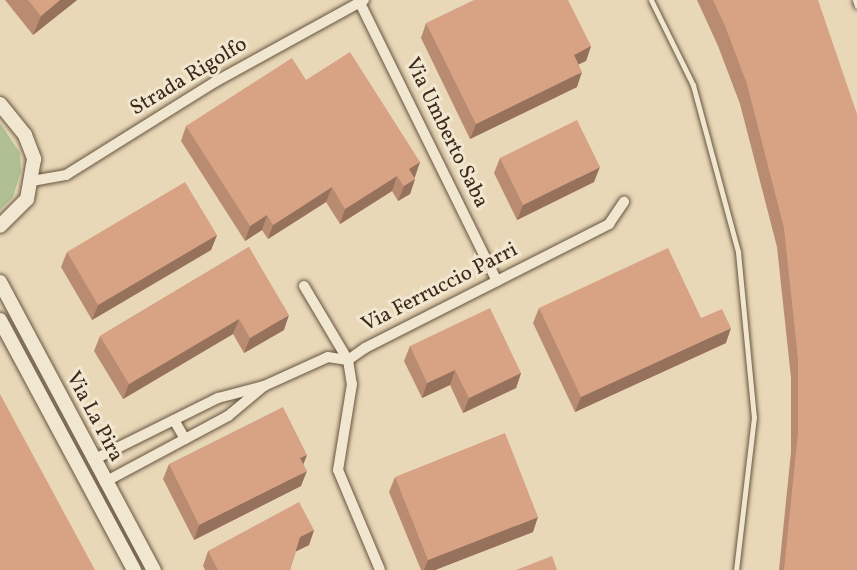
<!DOCTYPE html>
<style>
body{margin:0}
#map{position:relative;width:857px;height:570px;overflow:hidden;background:#e9d8b7;font-family:Vollkorn,serif}
div>[style]{position:absolute}
.green>*{inset:0;background:#b0c093}
.roads{filter:drop-shadow(0 0 2px #665440) drop-shadow(0 0 2px #665440)}
.service>*{height:5px;margin:-2.5px;padding:0 2.5px;transform-origin:2.5px;border-radius:2.5px;background:#f1e6d0}
.minor>*{height:10px;margin:-5px;padding:0 5px;transform-origin:5px;border-radius:5px;background:#f1e6d0}
.tertiary>*{height:14px;margin:-7px;padding:0 7px;transform-origin:7px;border-radius:7px;background:#f1e6d0}
.wall>*{inset:0;background:#b98c72}
.shaded-wall>*{inset:0;background:#96725c}
.building>*{inset:0;background:#d7a384}
span{translate:-50% -50%;white-space:nowrap;text-align:center;line-height:1.15;-webkit-text-stroke:6px #f1e6d0;paint-order:stroke}
.street-label{font-size:21px;color:#3b2819}
</style>
<div id="map">
<div class="green">
<div style="clip-path:polygon(0 123px,20px 153px,21px 171px,13px 197px,0 210px)"></div>
</div>
<div class="roads">
<div class="service">
<div style="left:651px;top:0;width:95px;rotate:63.7deg"></div>
<div style="left:693px;top:85px;width:173px;rotate:74.9deg"></div>
<div style="left:738px;top:252px;width:166px;rotate:84.5deg"></div>
<div style="left:754px;top:417px;width:154px;rotate:96.7deg"></div>
<div style="left:855px;top:0;width:6px;rotate:72deg"></div>
</div>
<div class="minor">
<div style="left:360px;top:3px;width:310px;rotate:63.8deg"></div>
<div style="left:32px;top:181px;width:35px;rotate:-10deg"></div>
<div style="left:66px;top:175px;width:176px;rotate:-32deg"></div>
<div style="left:215px;top:82px;width:170px;rotate:-28.8deg"></div>
<div style="left:304px;top:286px;width:86px;rotate:59.3deg"></div>
<div style="left:348px;top:360px;width:24px;rotate:81deg"></div>
<div style="left:352px;top:384px;width:87px;rotate:99.2deg"></div>
<div style="left:338px;top:470px;width:108px;rotate:67.2deg"></div>
<div style="left:264px;top:386px;width:70px;rotate:-24.4deg"></div>
<div style="left:328px;top:357px;width:20px;rotate:9deg"></div>
<div style="left:348px;top:360px;width:21px;rotate:-35deg"></div>
<div style="left:365px;top:348px;width:274px;rotate:-26.9deg"></div>
<div style="left:609px;top:224px;width:27px;rotate:-56deg"></div>
<div style="left:174px;top:420px;width:22px;rotate:60deg"></div>
<div style="left:93px;top:460px;width:140px;rotate:-26.4deg"></div>
<div style="left:218px;top:398px;width:48px;rotate:-14.6deg"></div>
<div style="left:264px;top:386px;width:47px;rotate:140.2deg"></div>
<div style="left:228px;top:416px;width:140px;rotate:151.8deg"></div>
</div>
<div class="tertiary">
<div style="left:0;top:104px;width:40px;rotate:51deg"></div>
<div style="left:25px;top:135px;width:26px;rotate:69deg"></div>
<div style="left:34px;top:159px;width:41px;rotate:99.9deg"></div>
<div style="left:27px;top:199px;width:38px;rotate:135deg"></div>
<div style="left:0;top:282px;width:327px;rotate:61.9deg"></div>
<div style="left:0;top:320px;width:284px;rotate:61.8deg"></div>
</div>
</div>
<div class="wall">
<div style="clip-path:polygon(5px 0,77px 0,33px 35px)"></div>
<div style="clip-path:polygon(697px 0,818px 0,857px 570px,779px 570px,791px 452px,791px 378px,777px 247px,740px 104px,718px 46px)"></div>
<div style="clip-path:polygon(426px 23px,591px 46px,586px 61px,579px 64px,577px 87px,470px 139px,421px 38px)"></div>
<div style="clip-path:polygon(306px 80px,420px 162px,414px 177px,415px 179px,410px 194px,398px 201px,392px 191px,340px 224px,326px 202px,268px 239px,262px 230px,245px 241px,181px 141px,186px 126px)"></div>
<div style="clip-path:polygon(500px 158px,594px 182px,517px 220px,494px 173px)"></div>
<div style="clip-path:polygon(217px 235px,211px 250px,92px 320px,61px 267px,67px 252px)"></div>
<div style="clip-path:polygon(249px 247px,284px 330px,244px 353px,233px 334px,123px 399px,94px 351px,100px 336px)"></div>
<div style="clip-path:polygon(539px 308px,701px 318px,726px 343px,575px 412px,533px 323px)"></div>
<div style="clip-path:polygon(410px 346px,521px 373px,516px 388px,463px 413px,450px 385px,422px 398px,404px 361px)"></div>
<div style="clip-path:polygon(307px 455px,303px 465px,301px 486px,194px 540px,163px 479px,169px 464px)"></div>
<div style="clip-path:polygon(395px 477px,533px 532px,435px 570px,421px 570px,389px 492px)"></div>
<div style="clip-path:polygon(314px 530px,309px 545px,296px 551px,290px 570px,205px 570px,203px 566px,208px 551px)"></div>
</div>
<div class="shaded-wall">
<div style="clip-path:polygon(60px 0,77px 0,33px 35px,41px 16px)"></div>
<div style="clip-path:polygon(591px 46px,586px 61px,568px 69px,574px 55px)"></div>
<div style="clip-path:polygon(582px 72px,577px 87px,470px 139px,476px 124px)"></div>
<div style="clip-path:polygon(420px 162px,415px 177px,404px 184px,409px 169px)"></div>
<div style="clip-path:polygon(600px 167px,594px 182px,517px 220px,523px 205px)"></div>
<div style="clip-path:polygon(397px 176px,392px 191px,340px 224px,345px 209px)"></div>
<div style="clip-path:polygon(415px 179px,410px 194px,398px 201px,404px 186px)"></div>
<div style="clip-path:polygon(332px 187px,326px 202px,268px 239px,273px 225px)"></div>
<div style="clip-path:polygon(267px 215px,262px 230px,245px 241px,250px 226px)"></div>
<div style="clip-path:polygon(217px 235px,211px 250px,92px 320px,98px 305px)"></div>
<div style="clip-path:polygon(289px 315px,284px 330px,244px 353px,250px 338px)"></div>
<div style="clip-path:polygon(239px 319px,233px 334px,123px 399px,129px 384px)"></div>
<div style="clip-path:polygon(731px 328px,726px 343px,575px 412px,581px 397px)"></div>
<div style="clip-path:polygon(455px 370px,450px 385px,422px 398px,427px 383px)"></div>
<div style="clip-path:polygon(521px 373px,516px 388px,463px 413px,469px 398px)"></div>
<div style="clip-path:polygon(307px 455px,301px 470px,300px 458px)"></div>
<div style="clip-path:polygon(307px 471px,301px 486px,194px 540px,199px 525px)"></div>
<div style="clip-path:polygon(538px 517px,533px 532px,435px 570px,424px 570px,428px 560px)"></div>
<div style="clip-path:polygon(314px 530px,309px 545px,295px 552px,300px 537px)"></div>
</div>
<div class="building">
<div style="clip-path:polygon(28px 0,60px 0,41px 16px)"></div>
<div style="clip-path:polygon(474px 0,568px 0,591px 46px,574px 55px,582px 72px,476px 124px,426px 23px)"></div>
<div style="clip-path:polygon(713px 0,818px 0,857px 114px,857px 570px,784px 570px,798px 433px,798px 359px,784px 228px,747px 84px,725px 26px)"></div>
<div style="clip-path:polygon(350px 52px,420px 162px,409px 169px,415px 179px,404px 186px,397px 176px,345px 209px,332px 187px,273px 225px,267px 215px,250px 226px,186px 126px,292px 58px,306px 80px)"></div>
<div style="clip-path:polygon(577px 120px,600px 167px,523px 205px,500px 158px)"></div>
<div style="clip-path:polygon(185px 182px,217px 235px,98px 305px,67px 252px)"></div>
<div style="clip-path:polygon(249px 247px,289px 315px,250px 338px,239px 319px,129px 384px,100px 336px)"></div>
<div style="clip-path:polygon(668px 248px,701px 318px,722px 309px,731px 328px,581px 397px,539px 308px)"></div>
<div style="clip-path:polygon(490px 308px,521px 373px,469px 398px,455px 370px,427px 383px,410px 346px)"></div>
<div style="clip-path:polygon(0 394px,95px 570px,0 570px)"></div>
<div style="clip-path:polygon(283px 407px,307px 455px,300px 458px,307px 471px,199px 525px,169px 464px)"></div>
<div style="clip-path:polygon(505px 433px,538px 517px,428px 560px,395px 477px)"></div>
<div style="clip-path:polygon(299px 502px,314px 530px,300px 537px,290px 570px,218px 570px,208px 551px)"></div>
<div style="clip-path:polygon(552px 556px,557px 570px,516px 570px)"></div>
</div>
<div class="street-label">
<span style="left:189px;top:77px;rotate:-31deg">Strada Rigolfo</span>
<span style="left:446px;top:133px;rotate:64deg">Via Umberto Saba</span>
<span style="left:440px;top:288px;rotate:-27deg">Via Ferruccio Parri</span>
<span style="left:94px;top:417px;rotate:62deg">Via La Pira</span>
</div>
</div>
